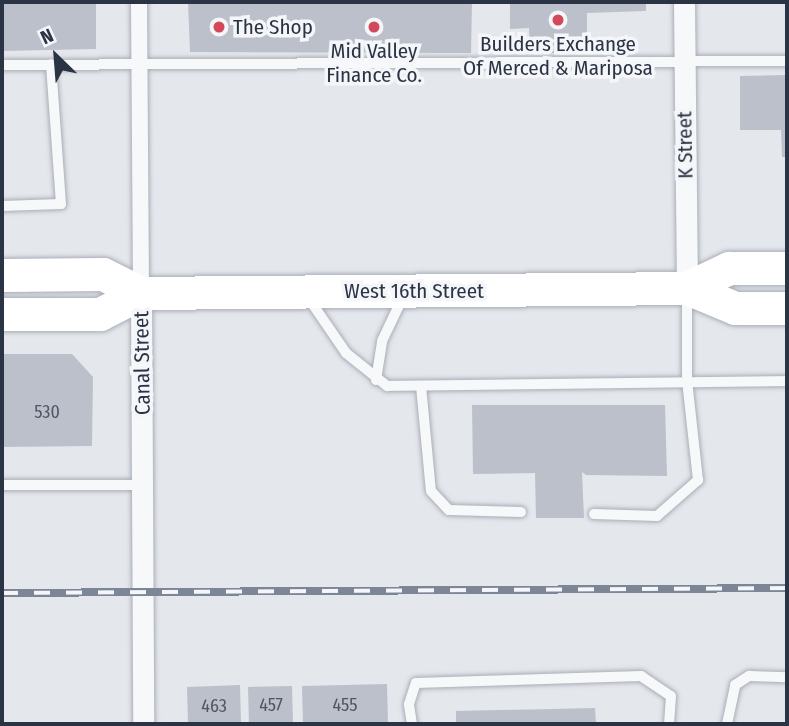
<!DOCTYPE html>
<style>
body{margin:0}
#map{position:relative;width:789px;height:726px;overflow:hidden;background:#e4e7ec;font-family:"Fira Sans Condensed",sans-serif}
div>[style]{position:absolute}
.building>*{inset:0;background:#bbc0ca}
.roads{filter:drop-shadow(0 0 2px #a9aeb7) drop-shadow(0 0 2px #a9aeb7)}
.service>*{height:10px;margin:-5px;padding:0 5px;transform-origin:5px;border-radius:5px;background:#f7f8fa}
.pedestrian>*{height:16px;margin:-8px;padding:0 8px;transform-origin:8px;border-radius:8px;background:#f7f8fa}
.minor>*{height:21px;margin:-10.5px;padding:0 10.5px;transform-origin:10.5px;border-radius:10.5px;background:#f7f8fa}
.primary>*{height:33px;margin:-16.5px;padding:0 16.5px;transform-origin:16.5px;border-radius:16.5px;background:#fff}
.rail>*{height:8px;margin-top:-4px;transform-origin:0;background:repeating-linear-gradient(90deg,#f4f6f9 0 16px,#7d8696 0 32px);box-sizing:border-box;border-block:2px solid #7d8696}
.dots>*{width:19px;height:19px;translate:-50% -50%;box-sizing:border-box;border:4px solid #f4f6f9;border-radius:50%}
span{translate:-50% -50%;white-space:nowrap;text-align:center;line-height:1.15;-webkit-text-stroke:7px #f4f6f9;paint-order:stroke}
.number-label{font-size:18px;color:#4f5766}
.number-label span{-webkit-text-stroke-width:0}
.poi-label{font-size:21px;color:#2b3445}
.left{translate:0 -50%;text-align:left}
.street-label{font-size:21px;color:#2b3445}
.frame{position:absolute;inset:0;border:4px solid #2b3445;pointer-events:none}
.north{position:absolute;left:21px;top:21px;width:70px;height:70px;-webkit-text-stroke:5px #f4f6f9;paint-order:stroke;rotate:335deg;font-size:19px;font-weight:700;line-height:28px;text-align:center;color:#2b3445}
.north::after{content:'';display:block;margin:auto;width:24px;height:32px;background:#2b3445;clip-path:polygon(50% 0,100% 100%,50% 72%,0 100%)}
</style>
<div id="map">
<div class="building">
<div style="clip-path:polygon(2px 2px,96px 2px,96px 49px,2px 51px)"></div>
<div style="clip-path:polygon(188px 2px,472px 2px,471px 53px,190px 52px)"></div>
<div style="clip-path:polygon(510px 2px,646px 2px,646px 11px,587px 13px,587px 53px,530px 53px,529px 28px,510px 29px)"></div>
<div style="clip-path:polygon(787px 75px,787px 157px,782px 157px,781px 130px,740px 130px,740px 76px)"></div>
<div style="clip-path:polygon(2px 354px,72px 354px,93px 377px,92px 446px,2px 447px)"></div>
<div style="clip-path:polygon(472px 405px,665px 405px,667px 476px,586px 475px,582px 472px,584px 518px,536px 518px,535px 473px,473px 474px)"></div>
<div style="clip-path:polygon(387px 684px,388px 724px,303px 724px,302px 686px)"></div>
<div style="clip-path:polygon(240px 685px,241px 724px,188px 724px,187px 687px)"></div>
<div style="clip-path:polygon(292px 686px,293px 724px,249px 724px,248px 687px)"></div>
<div style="clip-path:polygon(595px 708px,596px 724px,456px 724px,456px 711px)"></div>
</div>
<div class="roads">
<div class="service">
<div style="left:2px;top:65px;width:785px;rotate:-0.29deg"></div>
<div style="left:2px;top:206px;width:59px;rotate:-1.9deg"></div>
<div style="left:61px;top:204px;width:140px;rotate:-94.1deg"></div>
<div style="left:307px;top:296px;width:69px;rotate:55.6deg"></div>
<div style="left:346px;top:353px;width:53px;rotate:38.8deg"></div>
<div style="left:387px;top:386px;width:400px;rotate:-0.7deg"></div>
<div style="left:376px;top:380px;width:39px;rotate:-81deg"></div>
<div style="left:382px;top:341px;width:49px;rotate:-64.5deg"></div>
<div style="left:421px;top:386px;width:105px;rotate:84.6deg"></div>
<div style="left:431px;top:491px;width:26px;rotate:47deg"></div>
<div style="left:449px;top:510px;width:72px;rotate:1.6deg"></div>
<div style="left:2px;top:485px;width:141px"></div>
<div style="left:594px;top:514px;width:63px;rotate:1.8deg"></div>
<div style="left:657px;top:516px;width:55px;rotate:-41.3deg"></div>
<div style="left:698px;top:480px;width:100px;rotate:-96.3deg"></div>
<div style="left:687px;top:381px;width:86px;rotate:-90deg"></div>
<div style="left:412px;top:724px;width:20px;rotate:-99deg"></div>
<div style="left:409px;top:704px;width:22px;rotate:-72deg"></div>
<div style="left:416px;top:683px;width:225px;rotate:-1.8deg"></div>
<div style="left:641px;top:676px;width:36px;rotate:34deg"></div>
<div style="left:671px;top:696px;width:28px;rotate:94deg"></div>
<div style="left:727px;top:724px;width:40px;rotate:-78deg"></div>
<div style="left:735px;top:685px;width:17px;rotate:-33deg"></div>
<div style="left:749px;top:676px;width:38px;rotate:2deg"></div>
</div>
<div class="pedestrian">
<div style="left:139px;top:2px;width:291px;rotate:89.6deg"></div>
</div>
<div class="minor">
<div style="left:684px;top:2px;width:286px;rotate:89.4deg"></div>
<div style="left:141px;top:293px;width:431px;rotate:89.7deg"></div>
</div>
<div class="primary">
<div style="left:2px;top:275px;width:101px;rotate:-0.6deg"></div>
<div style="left:103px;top:274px;width:42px;rotate:26.6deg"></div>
<div style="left:141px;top:293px;width:546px;rotate:-0.52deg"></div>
<div style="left:687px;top:288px;width:52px;rotate:22.6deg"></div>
<div style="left:735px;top:308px;width:52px"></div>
<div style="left:687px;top:288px;width:47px;rotate:-25.5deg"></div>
<div style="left:729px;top:268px;width:58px"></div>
<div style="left:2px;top:314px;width:98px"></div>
<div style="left:100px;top:314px;width:46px;rotate:-27.1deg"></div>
</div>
</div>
<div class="rail">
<div style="left:2px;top:593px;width:785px;rotate:-0.36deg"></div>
</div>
<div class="dots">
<div style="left:558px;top:20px;background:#d1495b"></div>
<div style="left:219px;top:27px;background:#d1495b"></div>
<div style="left:374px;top:27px;background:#d1495b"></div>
</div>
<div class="number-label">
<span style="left:47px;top:412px">530</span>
<span style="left:271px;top:705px">457</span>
<span style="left:345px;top:705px">455</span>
<span style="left:214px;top:706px">463</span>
</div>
<div class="poi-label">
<span class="left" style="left:233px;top:27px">The Shop</span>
<span style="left:558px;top:56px">Builders Exchange<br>Of Merced &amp; Mariposa</span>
<span style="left:374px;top:63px">Mid Valley<br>Finance Co.</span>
</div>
<div class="street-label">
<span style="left:685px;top:145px;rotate:-91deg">K Street</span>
<span style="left:414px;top:291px">West 16th Street</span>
<span style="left:142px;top:363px;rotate:-91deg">Canal Street</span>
</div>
<div class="frame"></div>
<div class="north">N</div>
</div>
